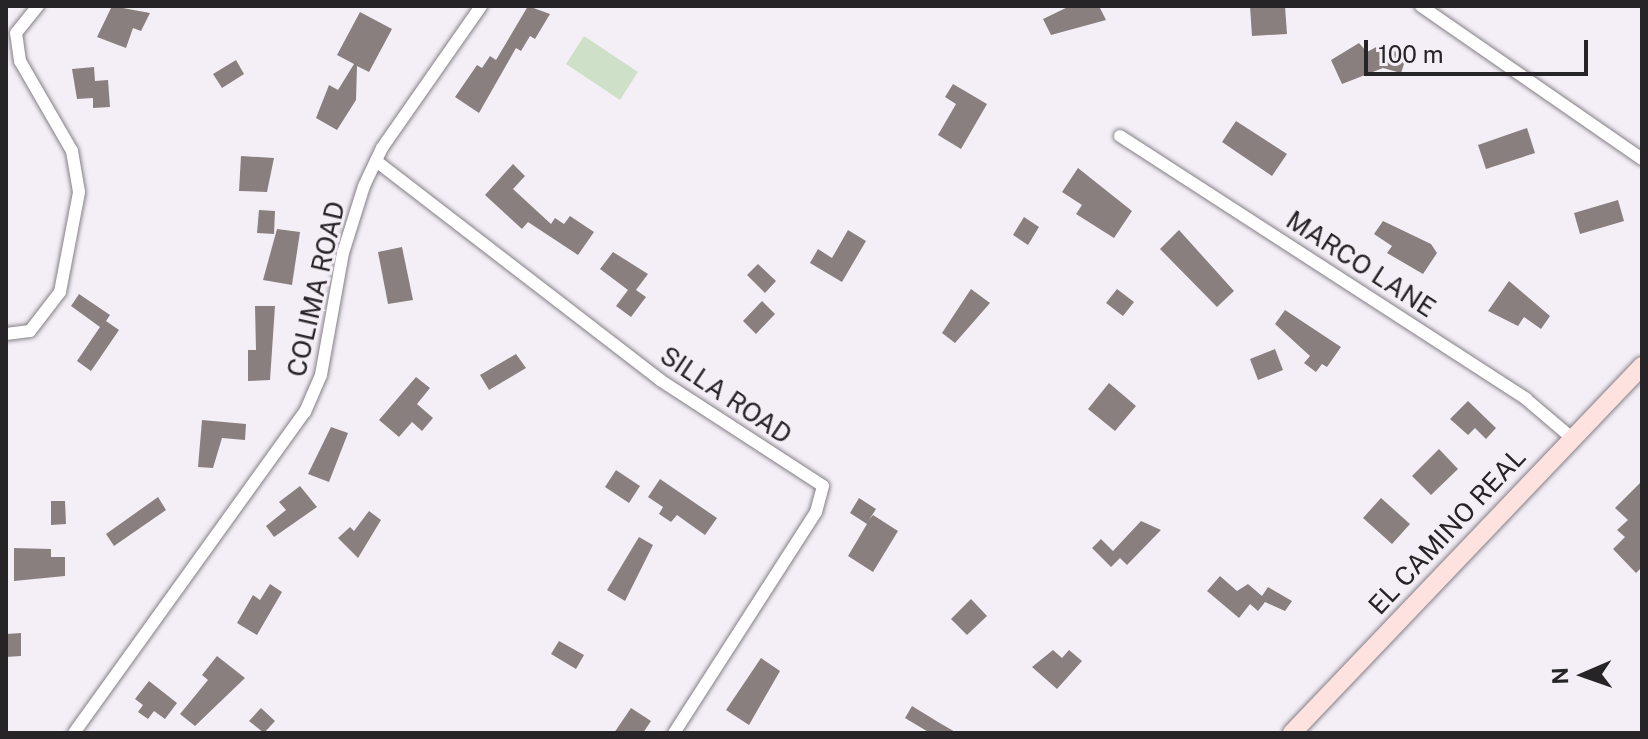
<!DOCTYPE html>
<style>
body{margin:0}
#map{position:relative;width:1648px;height:739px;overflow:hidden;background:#f4eff6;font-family:"Public Sans",sans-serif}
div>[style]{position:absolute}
.green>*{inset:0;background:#cfe0c8}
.building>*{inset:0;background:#897f7f}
.roads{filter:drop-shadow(0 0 2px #847f86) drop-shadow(0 0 2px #847f86)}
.minor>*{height:12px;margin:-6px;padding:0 6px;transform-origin:6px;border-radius:6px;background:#fff}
.secondary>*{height:18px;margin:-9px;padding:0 9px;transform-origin:9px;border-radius:9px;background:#fde2e0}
span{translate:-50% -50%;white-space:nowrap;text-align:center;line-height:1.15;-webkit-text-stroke:6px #f4eff6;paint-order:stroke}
.street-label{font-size:26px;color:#262427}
.frame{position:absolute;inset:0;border:8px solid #262427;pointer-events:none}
.north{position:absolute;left:1544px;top:635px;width:80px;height:80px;-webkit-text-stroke:6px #f4eff6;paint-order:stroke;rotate:268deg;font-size:22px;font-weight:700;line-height:32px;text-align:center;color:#262427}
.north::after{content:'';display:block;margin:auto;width:28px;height:36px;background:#262427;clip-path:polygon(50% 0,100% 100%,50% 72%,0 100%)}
.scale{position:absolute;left:1364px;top:40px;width:224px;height:36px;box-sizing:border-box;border:4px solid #262427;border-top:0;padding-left:10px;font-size:24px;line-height:28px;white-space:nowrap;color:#262427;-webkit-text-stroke:6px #f4eff6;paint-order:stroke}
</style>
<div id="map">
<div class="green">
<div style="clip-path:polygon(584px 36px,638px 72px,620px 100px,566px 64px)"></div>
</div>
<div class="building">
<div style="clip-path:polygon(112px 6px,150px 13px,141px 31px,133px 28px,126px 48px,97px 37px)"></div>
<div style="clip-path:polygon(528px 6px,550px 14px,535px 39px,530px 36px,521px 51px,516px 48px,479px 113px,455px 97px,477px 65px,482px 68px,490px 56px,496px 60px)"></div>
<div style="clip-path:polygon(1070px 6px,1099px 6px,1106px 20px,1051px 35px,1043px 19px)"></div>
<div style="clip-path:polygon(1250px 6px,1285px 6px,1287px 34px,1252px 36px)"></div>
<div style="clip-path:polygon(360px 12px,392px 29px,369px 72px,357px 66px,356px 100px,337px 130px,316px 118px,329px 85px,338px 90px,354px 64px,337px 55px)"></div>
<div style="clip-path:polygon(1359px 43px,1367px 52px,1378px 46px,1407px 55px,1401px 73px,1383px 68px,1342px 84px,1331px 60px)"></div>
<div style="clip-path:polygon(236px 60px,244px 74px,222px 88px,213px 74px)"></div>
<div style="clip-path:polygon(94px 67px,95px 81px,108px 80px,110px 107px,93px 108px,93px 98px,77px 99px,72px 69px)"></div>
<div style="clip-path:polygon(953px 84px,987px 104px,961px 149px,938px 135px,956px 104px,945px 97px)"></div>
<div style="clip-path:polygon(1236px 121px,1287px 154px,1272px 176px,1222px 142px)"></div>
<div style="clip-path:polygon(1527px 128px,1535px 153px,1486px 169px,1478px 145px)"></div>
<div style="clip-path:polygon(241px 156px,274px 158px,267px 192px,239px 191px)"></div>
<div style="clip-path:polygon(513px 164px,525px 176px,513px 189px,551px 224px,555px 218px,564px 224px,570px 216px,594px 232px,578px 255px,528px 222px,522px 229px,485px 195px)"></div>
<div style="clip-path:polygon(1078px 168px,1132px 211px,1114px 238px,1076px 214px,1082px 205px,1062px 192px)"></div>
<div style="clip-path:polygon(1618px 200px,1624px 221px,1580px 234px,1574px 213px)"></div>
<div style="clip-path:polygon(259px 210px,275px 211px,274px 234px,257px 233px)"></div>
<div style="clip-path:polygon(1024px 217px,1039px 227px,1028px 245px,1013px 235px)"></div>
<div style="clip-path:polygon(1383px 221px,1431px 244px,1437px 253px,1423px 274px,1387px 253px,1392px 246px,1374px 234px)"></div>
<div style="clip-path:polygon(277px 229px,300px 232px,292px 285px,263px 280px)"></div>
<div style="clip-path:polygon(848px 230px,866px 241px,842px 282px,810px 263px,818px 249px,832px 258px)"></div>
<div style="clip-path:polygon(1179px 230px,1234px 291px,1217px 307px,1160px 249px)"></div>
<div style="clip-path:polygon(402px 247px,413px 300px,388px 304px,378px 252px)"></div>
<div style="clip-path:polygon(613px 252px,648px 274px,636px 290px,646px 297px,631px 317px,616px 306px,628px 290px,600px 269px)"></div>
<div style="clip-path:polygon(758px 264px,776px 281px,765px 293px,747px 275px)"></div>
<div style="clip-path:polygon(1509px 281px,1550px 316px,1541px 329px,1524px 317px,1518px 326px,1488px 311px)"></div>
<div style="clip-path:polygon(971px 289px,990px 303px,955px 343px,942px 333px)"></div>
<div style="clip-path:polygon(1117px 289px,1134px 302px,1123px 316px,1106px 303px)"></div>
<div style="clip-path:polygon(79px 294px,110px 315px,106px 321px,119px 330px,91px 371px,77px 361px,100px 327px,71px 306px)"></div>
<div style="clip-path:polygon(762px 301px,775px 314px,756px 334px,743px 321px)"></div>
<div style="clip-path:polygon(255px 306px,275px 306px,270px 380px,248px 381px,248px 350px,256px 350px)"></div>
<div style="clip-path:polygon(1285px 310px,1341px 347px,1327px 367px,1322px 364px,1316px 372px,1304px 363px,1310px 356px,1275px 324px)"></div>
<div style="clip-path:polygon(1275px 349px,1283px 370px,1258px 380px,1250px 359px)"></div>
<div style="clip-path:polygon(516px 354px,526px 368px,489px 390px,480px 375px)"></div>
<div style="clip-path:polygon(416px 377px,430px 388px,417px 404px,433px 418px,422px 431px,412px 422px,399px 437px,379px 420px)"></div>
<div style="clip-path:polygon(1109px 383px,1136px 406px,1115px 431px,1088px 409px)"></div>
<div style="clip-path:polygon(1468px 401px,1496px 428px,1486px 439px,1475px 428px,1468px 435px,1450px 419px)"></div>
<div style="clip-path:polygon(202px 420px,246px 424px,245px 440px,222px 438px,213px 468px,198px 467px)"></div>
<div style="clip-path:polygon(331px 427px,348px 433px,329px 482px,308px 474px)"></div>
<div style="clip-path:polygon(1439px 449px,1458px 469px,1431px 495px,1412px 476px)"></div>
<div style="clip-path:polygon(616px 470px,640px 486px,629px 503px,605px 487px)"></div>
<div style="clip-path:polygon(660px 479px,717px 518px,705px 535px,677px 515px,671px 522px,659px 514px,663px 507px,648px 497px)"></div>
<div style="clip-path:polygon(1642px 481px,1642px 567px,1636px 573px,1613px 549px,1625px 537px,1617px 530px,1628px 520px,1615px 508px)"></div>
<div style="clip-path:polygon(300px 486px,317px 507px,274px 537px,266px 526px,286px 510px,279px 502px)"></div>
<div style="clip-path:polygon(158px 497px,166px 510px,114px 546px,106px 534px)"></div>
<div style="clip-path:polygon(859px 498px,876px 509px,869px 520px,873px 515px,898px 531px,873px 572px,848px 556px,867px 524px,850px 513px)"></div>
<div style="clip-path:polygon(1381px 498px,1410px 524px,1392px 544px,1363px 518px)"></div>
<div style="clip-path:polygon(51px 501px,65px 501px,66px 524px,51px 525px)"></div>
<div style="clip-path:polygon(369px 511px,381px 520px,358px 558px,338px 538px,350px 527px,354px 531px)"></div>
<div style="clip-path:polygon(1141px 521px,1161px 530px,1127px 565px,1120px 558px,1111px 567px,1092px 548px,1101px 539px,1113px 551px)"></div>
<div style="clip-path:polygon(639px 537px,653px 545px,625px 601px,607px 590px)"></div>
<div style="clip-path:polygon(14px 548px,51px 549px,51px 557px,65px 557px,65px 576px,14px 581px)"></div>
<div style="clip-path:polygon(1220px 576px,1237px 591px,1248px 584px,1262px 596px,1268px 587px,1292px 601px,1285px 611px,1265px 602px,1258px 611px,1250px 604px,1239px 618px,1207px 591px)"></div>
<div style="clip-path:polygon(270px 584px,282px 592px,257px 635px,237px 623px,253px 595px,260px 600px)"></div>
<div style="clip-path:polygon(971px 599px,987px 616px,967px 635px,951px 619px)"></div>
<div style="clip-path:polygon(21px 633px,21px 656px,6px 657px,6px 634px)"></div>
<div style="clip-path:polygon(559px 641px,584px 655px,576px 669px,551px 654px)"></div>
<div style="clip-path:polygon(1053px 650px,1062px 658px,1069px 650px,1082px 661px,1057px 689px,1032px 667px)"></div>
<div style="clip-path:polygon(217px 656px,245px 678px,195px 726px,180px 714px,208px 680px,202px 675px)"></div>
<div style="clip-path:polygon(761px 658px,780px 671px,749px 725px,726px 710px)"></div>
<div style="clip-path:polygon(149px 681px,177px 703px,165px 719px,154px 711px,148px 719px,138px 712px,143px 705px,135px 699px)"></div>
<div style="clip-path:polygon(912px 706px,938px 722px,957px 733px,930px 733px,905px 718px)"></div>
<div style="clip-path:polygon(261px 708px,275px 721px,264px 733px,249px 721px)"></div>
<div style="clip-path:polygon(631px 708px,651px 721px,643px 733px,614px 733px)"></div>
</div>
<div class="roads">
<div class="minor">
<div style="left:1421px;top:6px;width:269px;rotate:34.7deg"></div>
<div style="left:1120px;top:136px;width:484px;rotate:32.9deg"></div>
<div style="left:1526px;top:399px;width:60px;rotate:40.3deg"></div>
<div style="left:376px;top:161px;width:359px;rotate:37.6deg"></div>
<div style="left:660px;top:380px;width:194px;rotate:33deg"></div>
<div style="left:823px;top:486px;width:27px;rotate:105deg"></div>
<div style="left:816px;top:512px;width:263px;rotate:122.7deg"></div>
<div style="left:6px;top:334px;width:24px;rotate:-7deg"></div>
<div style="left:30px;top:331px;width:49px;rotate:-52.4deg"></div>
<div style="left:60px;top:292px;width:102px;rotate:-79.2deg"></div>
<div style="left:79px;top:192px;width:42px;rotate:-99.7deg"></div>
<div style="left:72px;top:151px;width:104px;rotate:-120deg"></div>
<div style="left:20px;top:61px;width:28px;rotate:-98deg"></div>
<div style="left:16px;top:33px;width:35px;rotate:-51deg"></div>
<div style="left:74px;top:733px;width:395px;rotate:-54.3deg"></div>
<div style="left:305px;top:412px;width:40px;rotate:-66.6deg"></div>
<div style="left:321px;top:375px;width:124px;rotate:-79.8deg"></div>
<div style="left:343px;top:253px;width:70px;rotate:-72.6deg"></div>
<div style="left:364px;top:186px;width:42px;rotate:-64.7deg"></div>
<div style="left:382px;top:148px;width:173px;rotate:-55.1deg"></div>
</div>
<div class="secondary">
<div style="left:1292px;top:733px;width:507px;rotate:-46.36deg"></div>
</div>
</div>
<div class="street-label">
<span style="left:1361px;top:264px;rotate:33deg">MARCO LANE</span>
<span style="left:316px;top:289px;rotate:-77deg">COLIMA ROAD</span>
<span style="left:726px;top:395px;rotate:34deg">SILLA ROAD</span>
<span style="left:1447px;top:531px;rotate:-47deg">EL CAMINO REAL</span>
</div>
<div class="frame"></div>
<div class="north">N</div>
<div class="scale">100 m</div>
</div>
